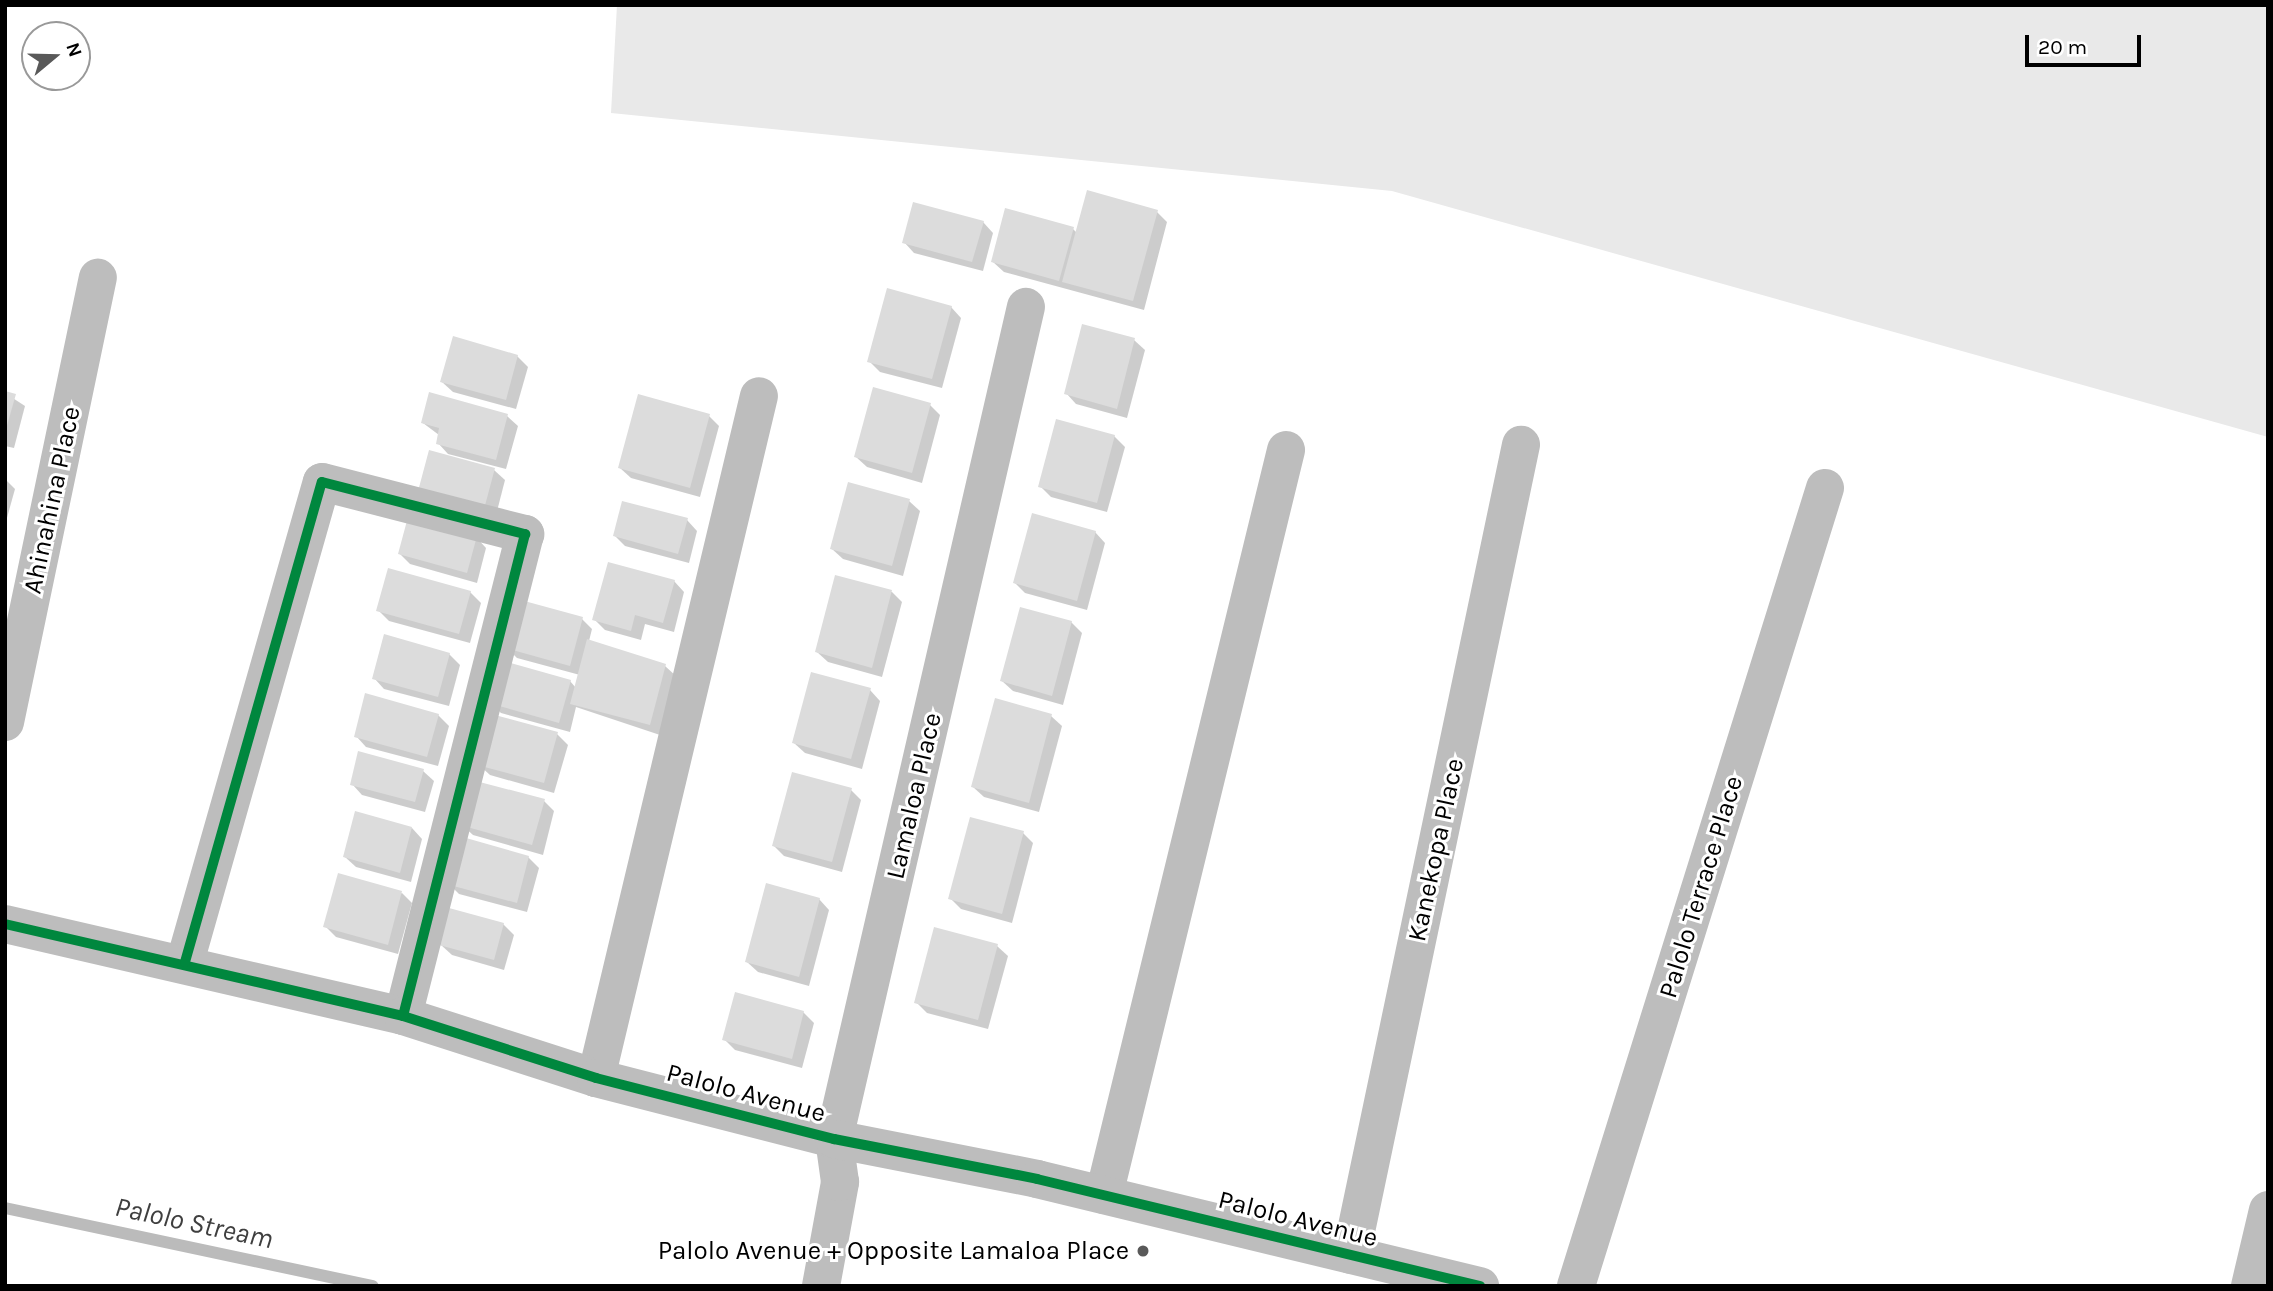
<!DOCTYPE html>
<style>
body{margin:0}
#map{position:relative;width:2273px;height:1291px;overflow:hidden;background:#fff;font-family:Karla,sans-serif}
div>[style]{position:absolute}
.green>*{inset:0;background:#e9e9e9}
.shadow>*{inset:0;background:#0003}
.stream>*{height:12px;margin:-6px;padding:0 6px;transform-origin:6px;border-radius:6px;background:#bbb}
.building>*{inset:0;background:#dcdcdc}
.minor>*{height:38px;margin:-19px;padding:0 19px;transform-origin:19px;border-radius:19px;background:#bdbdbd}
.tertiary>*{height:38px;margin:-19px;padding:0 19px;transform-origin:19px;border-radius:19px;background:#bdbdbd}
.cycleway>*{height:10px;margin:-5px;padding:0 5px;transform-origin:5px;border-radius:5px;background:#00873e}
.dots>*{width:19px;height:19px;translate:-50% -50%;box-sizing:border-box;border:4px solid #fff;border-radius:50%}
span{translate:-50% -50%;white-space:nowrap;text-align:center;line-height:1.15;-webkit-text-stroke:6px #fff;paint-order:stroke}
.street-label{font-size:26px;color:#000}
.poi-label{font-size:26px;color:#000}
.right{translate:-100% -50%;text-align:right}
.water-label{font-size:28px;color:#3f3f3f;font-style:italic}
.frame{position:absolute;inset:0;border:7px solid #000;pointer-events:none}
.north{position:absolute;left:21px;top:21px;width:70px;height:70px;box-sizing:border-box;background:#fff;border:2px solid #999;border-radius:50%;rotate:71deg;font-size:19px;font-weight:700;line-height:28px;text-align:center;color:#000}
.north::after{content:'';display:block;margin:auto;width:24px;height:32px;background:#595959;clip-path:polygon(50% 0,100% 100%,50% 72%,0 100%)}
.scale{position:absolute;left:2025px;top:35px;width:116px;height:32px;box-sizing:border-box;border:4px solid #000;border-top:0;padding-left:9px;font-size:21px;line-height:24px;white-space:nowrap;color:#000;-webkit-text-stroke:5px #fff;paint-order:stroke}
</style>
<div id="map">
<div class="green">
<div style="clip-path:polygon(617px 5px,2268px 5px,2268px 437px,1392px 191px,611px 113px)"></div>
</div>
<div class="shadow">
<div style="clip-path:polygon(1157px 212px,1167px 222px,1144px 310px,1004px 272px,993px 262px,1073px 229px,1077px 233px)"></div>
<div style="clip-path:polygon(983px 222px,993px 233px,983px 271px,914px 253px,904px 242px)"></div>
<div style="clip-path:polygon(951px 307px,961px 318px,942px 388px,880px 372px,869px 361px)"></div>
<div style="clip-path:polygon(1134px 340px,1145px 350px,1127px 418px,1076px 404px,1066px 393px)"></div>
<div style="clip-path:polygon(517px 356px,528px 367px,516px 409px,453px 392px,442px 382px)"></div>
<div style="clip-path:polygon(5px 393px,25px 406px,14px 448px,5px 446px)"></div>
<div style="clip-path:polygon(930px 405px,940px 415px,922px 483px,867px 467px,856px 457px)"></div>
<div style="clip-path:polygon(507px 416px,518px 426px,506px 469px,448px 454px,438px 443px,439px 435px,423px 423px)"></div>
<div style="clip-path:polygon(709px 416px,719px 426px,700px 497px,631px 478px,620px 468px)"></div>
<div style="clip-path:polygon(1114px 436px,1125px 447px,1107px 512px,1051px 497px,1040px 486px)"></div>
<div style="clip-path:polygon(494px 470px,505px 480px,494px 523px,429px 505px)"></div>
<div style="clip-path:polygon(5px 479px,15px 489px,5px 525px)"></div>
<div style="clip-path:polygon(909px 501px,920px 511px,903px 576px,843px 559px,832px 549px)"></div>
<div style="clip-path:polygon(687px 520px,697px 531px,689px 563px,625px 546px,615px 536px)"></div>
<div style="clip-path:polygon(1095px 532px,1105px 543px,1087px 610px,1025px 593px,1015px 583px)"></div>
<div style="clip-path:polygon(476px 537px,486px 548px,477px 583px,410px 564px,400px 554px)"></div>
<div style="clip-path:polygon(837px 577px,892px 592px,902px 602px,882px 677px,828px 662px,817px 652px)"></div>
<div style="clip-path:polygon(674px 581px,684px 592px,674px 632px,645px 624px,641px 640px,605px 630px,594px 619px)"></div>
<div style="clip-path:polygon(470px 592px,481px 603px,470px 643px,389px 621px,378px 610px)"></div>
<div style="clip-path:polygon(582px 619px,592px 629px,589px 641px,665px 666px,676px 676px,660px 735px,576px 707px,570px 732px,501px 713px,491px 703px,570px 681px,576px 688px,580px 675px,517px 658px,507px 648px)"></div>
<div style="clip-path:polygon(1071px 622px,1082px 633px,1063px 705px,1013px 691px,1002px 681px)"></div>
<div style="clip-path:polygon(449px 654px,460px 665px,449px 706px,384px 689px,374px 678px)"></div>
<div style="clip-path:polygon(870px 690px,880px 701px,862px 769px,805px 753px,794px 743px)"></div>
<div style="clip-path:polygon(438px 715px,449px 726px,438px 766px,366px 747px,356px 736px)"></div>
<div style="clip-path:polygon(1051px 716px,1062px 726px,1039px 812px,984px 797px,973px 787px)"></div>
<div style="clip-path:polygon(557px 734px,568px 745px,554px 793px,490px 775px,479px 765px)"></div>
<div style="clip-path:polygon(423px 771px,434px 781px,425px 812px,362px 795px,352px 784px)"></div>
<div style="clip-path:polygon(851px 790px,861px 800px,842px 872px,784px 856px,774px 846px)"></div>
<div style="clip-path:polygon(544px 801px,554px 811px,543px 855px,473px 835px,462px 825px)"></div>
<div style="clip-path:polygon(412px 828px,422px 839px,411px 882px,356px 867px,345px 857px)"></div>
<div style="clip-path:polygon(1023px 833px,1033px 843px,1012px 923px,961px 909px,950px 898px)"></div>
<div style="clip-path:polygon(528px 857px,539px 868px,527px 912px,459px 894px,448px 883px)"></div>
<div style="clip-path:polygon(402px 893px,412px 903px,398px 954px,336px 937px,325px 926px)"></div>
<div style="clip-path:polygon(819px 899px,829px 910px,809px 986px,758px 972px,747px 962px)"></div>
<div style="clip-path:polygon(503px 924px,514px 935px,504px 970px,452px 955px,441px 945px)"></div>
<div style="clip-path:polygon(997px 946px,1008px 956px,988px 1029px,927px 1013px,916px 1002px)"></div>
<div style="clip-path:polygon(803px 1012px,814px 1023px,802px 1068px,735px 1050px,724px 1039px)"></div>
</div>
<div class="stream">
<div style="left:5px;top:1208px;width:376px;rotate:12deg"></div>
</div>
<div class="building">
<div style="clip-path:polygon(1087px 190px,1158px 210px,1133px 301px,1062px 282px)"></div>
<div style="clip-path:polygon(913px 202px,984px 221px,972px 262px,902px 243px)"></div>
<div style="clip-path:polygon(1005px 208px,1074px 227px,1059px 281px,991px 262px)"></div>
<div style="clip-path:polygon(887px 288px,952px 306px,932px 379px,867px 362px)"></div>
<div style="clip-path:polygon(1082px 324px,1135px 338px,1117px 409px,1064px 394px)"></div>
<div style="clip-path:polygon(453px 336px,518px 355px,506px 400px,440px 382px)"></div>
<div style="clip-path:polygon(873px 387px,931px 403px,912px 473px,854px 457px)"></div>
<div style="clip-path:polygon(5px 391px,16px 394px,6px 429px,5px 429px)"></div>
<div style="clip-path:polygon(429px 392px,508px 414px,496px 460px,436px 444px,439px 428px,421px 423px)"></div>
<div style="clip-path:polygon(638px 394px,710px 414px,690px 488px,618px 468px)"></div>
<div style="clip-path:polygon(1056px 419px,1115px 435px,1097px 503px,1038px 487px)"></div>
<div style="clip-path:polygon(429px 450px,495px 468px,483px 513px,417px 495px)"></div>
<div style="clip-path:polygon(848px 482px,910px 499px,892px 566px,830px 549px)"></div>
<div style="clip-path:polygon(622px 501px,688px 518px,678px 554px,613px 536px)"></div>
<div style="clip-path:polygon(1032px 513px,1096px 531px,1077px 601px,1013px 583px)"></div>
<div style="clip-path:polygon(408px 517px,477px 536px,467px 573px,398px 554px)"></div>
<div style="clip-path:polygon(608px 562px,675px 580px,663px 623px,635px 615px,631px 631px,592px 620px)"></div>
<div style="clip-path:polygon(388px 568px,471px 591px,459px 634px,376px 611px)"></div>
<div style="clip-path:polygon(835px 575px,892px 590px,872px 668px,815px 652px)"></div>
<div style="clip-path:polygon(517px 599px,583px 617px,570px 666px,505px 648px)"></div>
<div style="clip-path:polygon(1020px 607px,1072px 621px,1052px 696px,1000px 681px)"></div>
<div style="clip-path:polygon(384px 634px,450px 653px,438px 697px,372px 679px)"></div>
<div style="clip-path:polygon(587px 639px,666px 664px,650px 725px,570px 704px)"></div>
<div style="clip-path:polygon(500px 660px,571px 680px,559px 723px,489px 703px)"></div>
<div style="clip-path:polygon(811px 672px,871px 688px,851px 759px,792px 743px)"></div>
<div style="clip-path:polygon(365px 693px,439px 714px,427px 757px,354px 737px)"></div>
<div style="clip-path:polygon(995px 698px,1052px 714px,1029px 803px,971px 787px)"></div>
<div style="clip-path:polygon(491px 714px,558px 732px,544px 783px,477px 765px)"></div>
<div style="clip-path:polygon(358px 751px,424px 769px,415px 802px,350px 785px)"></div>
<div style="clip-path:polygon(792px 772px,852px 788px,832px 862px,772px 846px)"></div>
<div style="clip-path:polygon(472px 780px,545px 799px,532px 845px,460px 825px)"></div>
<div style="clip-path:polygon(355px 811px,412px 827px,400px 873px,343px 857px)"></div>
<div style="clip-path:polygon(970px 817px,1024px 831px,1002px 914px,948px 899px)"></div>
<div style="clip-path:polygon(459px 836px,529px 856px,517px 903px,446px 884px)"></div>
<div style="clip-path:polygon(338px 873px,402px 891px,388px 945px,323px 927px)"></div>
<div style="clip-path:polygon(766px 883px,820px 898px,799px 977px,745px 962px)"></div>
<div style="clip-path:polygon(449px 908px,504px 923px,494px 960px,439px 945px)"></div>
<div style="clip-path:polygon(934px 927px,998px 944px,978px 1020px,914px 1003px)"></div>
<div style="clip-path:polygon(735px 992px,804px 1011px,792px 1059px,722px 1040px)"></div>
</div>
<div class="minor">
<div style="left:5px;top:722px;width:454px;rotate:-78.2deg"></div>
<div style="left:185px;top:962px;width:499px;rotate:-74.1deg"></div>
<div style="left:322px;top:482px;width:210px;rotate:14.4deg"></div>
<div style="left:525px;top:534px;width:497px;rotate:104.2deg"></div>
<div style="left:596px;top:1078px;width:701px;rotate:-76.56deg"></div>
<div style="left:1104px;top:1195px;width:767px;rotate:-76.27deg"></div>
<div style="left:1351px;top:1255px;width:828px;rotate:-78.15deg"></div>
<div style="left:821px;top:1286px;width:106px;rotate:-79.6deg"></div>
<div style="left:840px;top:1182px;width:43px;rotate:-97.9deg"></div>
<div style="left:834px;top:1139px;width:854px;rotate:-77.01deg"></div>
<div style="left:1576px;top:1286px;width:836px;rotate:-72.67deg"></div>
<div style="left:2250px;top:1286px;width:78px;rotate:-76.7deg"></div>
</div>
<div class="tertiary">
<div style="left:5px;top:924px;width:408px;rotate:13deg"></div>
<div style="left:403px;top:1016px;width:203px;rotate:17.8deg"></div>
<div style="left:596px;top:1078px;width:246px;rotate:14.4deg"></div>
<div style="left:834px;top:1139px;width:207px;rotate:11.1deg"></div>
<div style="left:1037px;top:1179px;width:456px;rotate:13.6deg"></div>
</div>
<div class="cycleway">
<div style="left:5px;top:924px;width:408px;rotate:13deg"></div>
<div style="left:403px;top:1016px;width:203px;rotate:17.8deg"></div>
<div style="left:596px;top:1078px;width:246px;rotate:14.4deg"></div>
<div style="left:834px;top:1139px;width:207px;rotate:11.1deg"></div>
<div style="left:1037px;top:1179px;width:456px;rotate:13.6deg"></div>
<div style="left:185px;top:962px;width:499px;rotate:-74.1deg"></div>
<div style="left:322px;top:482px;width:210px;rotate:14.4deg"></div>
<div style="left:525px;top:534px;width:497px;rotate:104.2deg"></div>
</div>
<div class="dots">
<div style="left:1143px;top:1251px;background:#595959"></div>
</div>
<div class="street-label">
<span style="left:52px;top:500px;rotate:-78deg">Ahinahina Place</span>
<span style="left:914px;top:796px;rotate:-77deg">Lamaloa Place</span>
<span style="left:1436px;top:850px;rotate:-78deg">Kanekopa Place</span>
<span style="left:1701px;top:887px;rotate:-73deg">Palolo Terrace Place</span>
<span style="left:746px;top:1093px;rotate:15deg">Palolo Avenue</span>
<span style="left:1298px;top:1219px;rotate:14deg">Palolo Avenue</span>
</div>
<div class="poi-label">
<span class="right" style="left:1129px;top:1251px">Palolo Avenue + Opposite Lamaloa Place</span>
</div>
<div class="water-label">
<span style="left:194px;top:1223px;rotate:12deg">Palolo Stream</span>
</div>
<div class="frame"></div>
<div class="north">N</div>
<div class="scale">20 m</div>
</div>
